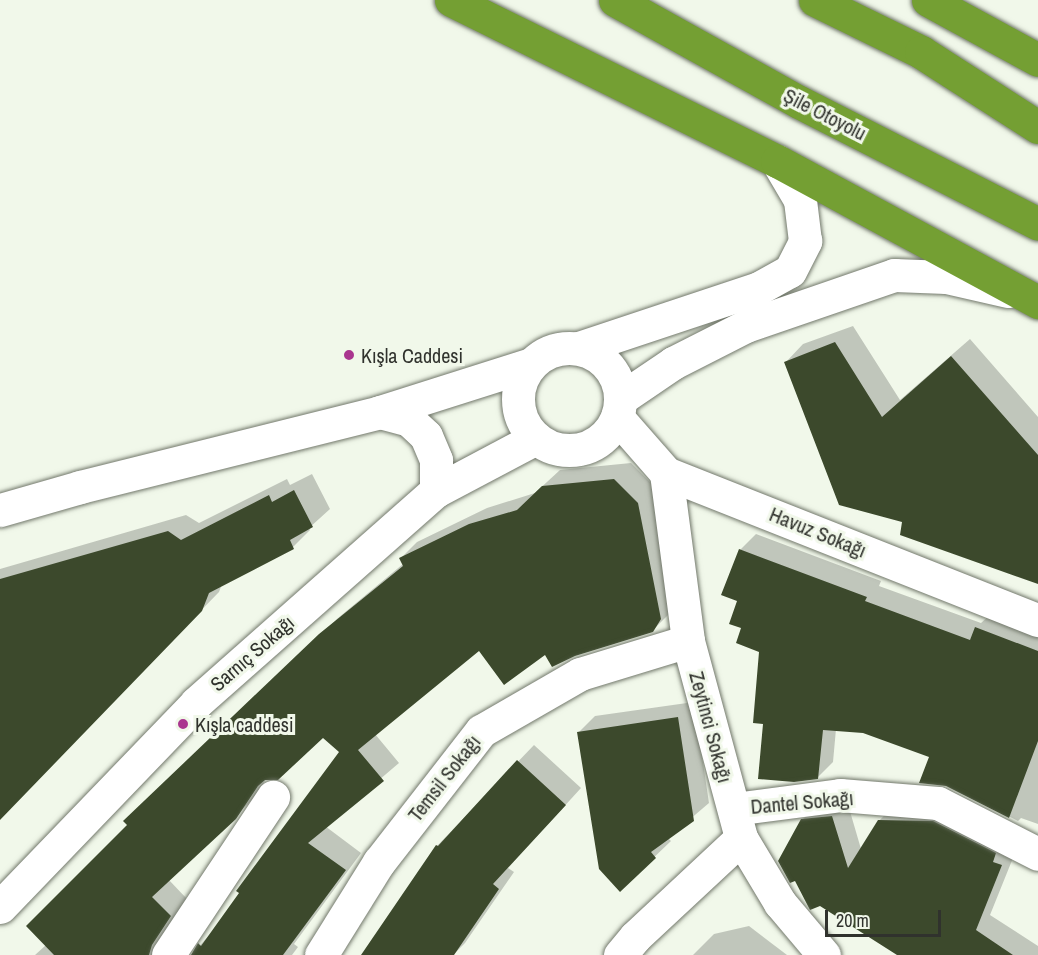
<!DOCTYPE html>
<meta charset="utf-8">
<style>
body{margin:0}
#map{position:relative;width:1038px;height:955px;overflow:hidden;background:#f1f8ea;font-family:"Archivo Narrow",sans-serif}
div>[style]{position:absolute}
.shadow>*{inset:0;background:#0003}
.building>*{inset:0;background:#3c492c}
.roads{filter:drop-shadow(0 0 2px #72786b) drop-shadow(0 0 2px #72786b)}
.minor>*{height:33px;margin:-16.5px;padding:0 16.5px;transform-origin:16.5px;border-radius:16.5px;background:#fff}
.minor>.ring{margin:-16.5px;padding:0;box-sizing:content-box;background:none;border:33px solid #fff;border-radius:50%}
.highway>*{height:33px;margin:-16.5px;padding:0 16.5px;transform-origin:16.5px;border-radius:16.5px;background:#749f33}
.dots>*{width:16px;height:16px;translate:-50% -50%;box-sizing:border-box;border:3px solid #f1f8ea;border-radius:50%}
span{translate:-50% -50%;white-space:nowrap;text-align:center;line-height:1.15;-webkit-text-stroke:6px #f1f8ea;paint-order:stroke}
.street-label{font-size:20px;color:#30322d}
.poi-label{font-size:20px;color:#30322d}
.left{translate:0 -50%;text-align:left}
.scale{position:absolute;left:825px;top:910px;width:116px;height:27px;box-sizing:border-box;border:3px solid #30322d;border-top:0;padding-left:8px;font-size:18px;line-height:21px;white-space:nowrap;color:#30322d;-webkit-text-stroke:4px #f1f8ea;paint-order:stroke}
</style>
<div id="map">
<div class="shadow">
<div style="clip-path:polygon(853px 326px,900px 400px,970px 339px,1038px 417px,1038px 582px,903px 520px,786px 362px,803px 344px)"></div>
<div style="clip-path:polygon(631px 463px,654px 486px,670px 613px,652px 631px,546px 652px,479px 649px,375px 734px,399px 763px,325px 826px,361px 853px,294px 944px,298px 947px,292px 955px,191px 955px,216px 928px,341px 752px,323px 735px,267px 778px,252px 800px,169px 880px,187px 899px,178px 955px,35px 955px,46px 945px,142px 805px,338px 618px,403px 564px,401px 558px,417px 542px,487px 508px,535px 493px,560px 470px)"></div>
<div style="clip-path:polygon(312px 474px,330px 509px,309px 528px,310px 530px,293px 547px,222px 584px,219px 592px,32px 785px,0 805px,0 569px,186px 515px,199px 523px,287px 479px,290px 485px)"></div>
<div style="clip-path:polygon(756px 534px,881px 581px,879px 586px,981px 623px,992px 613px,1038px 630px,1038px 824px,1021px 818px,1018px 821px,947px 785px,931px 756px,864px 732px,836px 729px,833px 762px,817px 778px,765px 723px,761px 651px,743px 627px,739px 600px,740px 550px)"></div>
<div style="clip-path:polygon(694px 702px,709px 803px,668px 838px,671px 841px,620px 890px,579px 732px,595px 716px)"></div>
<div style="clip-path:polygon(534px 745px,581px 788px,508px 868px,514px 872px,465px 943px,453px 955px,364px 955px,437px 846px)"></div>
<div style="clip-path:polygon(847px 801px,861px 849px,879px 821px,894px 805px,1019px 843px,990px 915px,1038px 946px,1038px 955px,900px 955px,802px 820px,818px 805px)"></div>
<div style="clip-path:polygon(749px 926px,787px 955px,693px 955px,714px 934px)"></div>
</div>
<div class="building">
<div style="clip-path:polygon(835px 342px,882px 417px,951px 356px,1038px 455px,1038px 584px,900px 535px,902px 522px,839px 505px,784px 362px)"></div>
<div style="clip-path:polygon(614px 479px,638px 503px,661px 619px,653px 632px,575px 656px,552px 667px,545px 655px,504px 685px,479px 651px,358px 750px,384px 781px,308px 843px,346px 870px,283px 955px,191px 955px,198px 943px,201px 946px,239px 893px,236px 891px,339px 752px,323px 738px,278px 780px,265px 780px,258px 786px,236px 819px,152px 897px,171px 916px,152px 945px,149px 955px,54px 955px,26px 926px,127px 825px,123px 821px,319px 634px,403px 566px,399px 558px,469px 524px,517px 510px,542px 486px)"></div>
<div style="clip-path:polygon(294px 490px,313px 527px,290px 540px,294px 549px,209px 593px,202px 611px,0 820px,0 579px,168px 531px,181px 540px,269px 495px,272px 502px)"></div>
<div style="clip-path:polygon(739px 549px,867px 597px,865px 601px,970px 640px,975px 627px,1038px 651px,1038px 741px,1009px 818px,946px 786px,919px 783px,929px 757px,863px 733px,823px 730px,818px 779px,794px 782px,758px 779px,763px 724px,753px 723px,759px 652px,736px 643px,741px 628px,729px 624px,737px 601px,721px 595px)"></div>
<div style="clip-path:polygon(678px 717px,694px 821px,651px 852px,656px 858px,620px 892px,599px 869px,577px 732px)"></div>
<div style="clip-path:polygon(517px 760px,566px 805px,493px 884px,499px 889px,454px 955px,361px 955px,436px 845px,438px 846px)"></div>
<div style="clip-path:polygon(832px 816px,848px 868px,878px 820px,933px 821px,996px 853px,993px 862px,1002px 865px,976px 930px,1013px 955px,897px 955px,820px 906px,810px 910px,795px 881px,790px 883px,778px 861px,801px 819px)"></div>
</div>
<div class="roads">
<div class="minor">
<div class="ring" style="left:518px;top:348px;width:69px;height:69px"></div>
<div style="left:579px;top:348px;width:190px;rotate:-18.4deg"></div>
<div style="left:759px;top:288px;width:35px;rotate:-29deg"></div>
<div style="left:790px;top:271px;width:34px;rotate:-63deg"></div>
<div style="left:805px;top:241px;width:41px;rotate:-97deg"></div>
<div style="left:800px;top:200px;width:45px;rotate:-120.5deg"></div>
<div style="left:620px;top:399px;width:64px;rotate:-34.2deg"></div>
<div style="left:673px;top:363px;width:82px;rotate:-26.9deg"></div>
<div style="left:746px;top:326px;width:157px;rotate:-19deg"></div>
<div style="left:894px;top:275px;width:52px;rotate:2.2deg"></div>
<div style="left:946px;top:277px;width:64px;rotate:12.7deg"></div>
<div style="left:380px;top:412px;width:30px;rotate:15deg"></div>
<div style="left:409px;top:420px;width:23px;rotate:43deg"></div>
<div style="left:426px;top:436px;width:26px;rotate:67deg"></div>
<div style="left:436px;top:460px;width:31px;rotate:90deg"></div>
<div style="left:617px;top:417px;width:74px;rotate:48.8deg"></div>
<div style="left:666px;top:473px;width:400px;rotate:21.6deg"></div>
<div style="left:666px;top:473px;width:169px;rotate:82.5deg"></div>
<div style="left:688px;top:641px;width:204px;rotate:74.9deg"></div>
<div style="left:741px;top:838px;width:76px;rotate:59deg"></div>
<div style="left:780px;top:903px;width:68px;rotate:49.8deg"></div>
<div style="left:0;top:510px;width:83px;rotate:-16deg"></div>
<div style="left:80px;top:487px;width:309px;rotate:-14deg"></div>
<div style="left:380px;top:412px;width:158px;rotate:-17.6deg"></div>
<div style="left:734px;top:809px;width:107px;rotate:-7.5deg"></div>
<div style="left:840px;top:795px;width:98px;rotate:4.7deg"></div>
<div style="left:938px;top:803px;width:112px;rotate:27deg"></div>
<div style="left:0;top:907px;width:283px;rotate:-46.1deg"></div>
<div style="left:196px;top:703px;width:320px;rotate:-41.5deg"></div>
<div style="left:436px;top:491px;width:113px;rotate:-27.9deg"></div>
<div style="left:168px;top:955px;width:190px;rotate:-56.4deg"></div>
<div style="left:321px;top:955px;width:110px;rotate:-58.1deg"></div>
<div style="left:379px;top:862px;width:166px;rotate:-52.1deg"></div>
<div style="left:481px;top:731px;width:114px;rotate:-29.9deg"></div>
<div style="left:580px;top:674px;width:113px;rotate:-17deg"></div>
<div style="left:620px;top:955px;width:23px;rotate:-50deg"></div>
<div style="left:635px;top:937px;width:145px;rotate:-43deg"></div>
</div>
<div class="highway">
<div style="left:451px;top:0;width:364px;rotate:26.3deg"></div>
<div style="left:777px;top:161px;width:297px;rotate:28.4deg"></div>
<div style="left:615px;top:0;width:210px;rotate:29deg"></div>
<div style="left:799px;top:102px;width:268px;rotate:27deg"></div>
<div style="left:815px;top:0;width:118px;rotate:26.1deg"></div>
<div style="left:921px;top:52px;width:139px;rotate:32.7deg"></div>
<div style="left:928px;top:0;width:125px;rotate:28.6deg"></div>
</div>
</div>
<div class="dots">
<div style="left:349px;top:355px;background:#aa368f"></div>
<div style="left:183px;top:724px;background:#aa368f"></div>
</div>
<div class="street-label">
<span style="left:825px;top:114px;rotate:27deg">Şile Otoyolu</span>
<span style="left:818px;top:532px;rotate:22deg">Havuz Sokağı</span>
<span style="left:252px;top:653px;rotate:-41deg">Sarnıç Sokağı</span>
<span style="left:711px;top:727px;rotate:75deg">Zeytinci Sokağı</span>
<span style="left:444px;top:778px;rotate:-52deg">Temsil Sokağı</span>
<span style="left:802px;top:802px;rotate:-5deg">Dantel Sokağı</span>
</div>
<div class="poi-label">
<span class="left" style="left:361px;top:355px">Kışla Caddesi</span>
<span class="left" style="left:195px;top:724px">Kışla caddesi</span>
</div>
<div class="scale">20 m</div>
</div>
